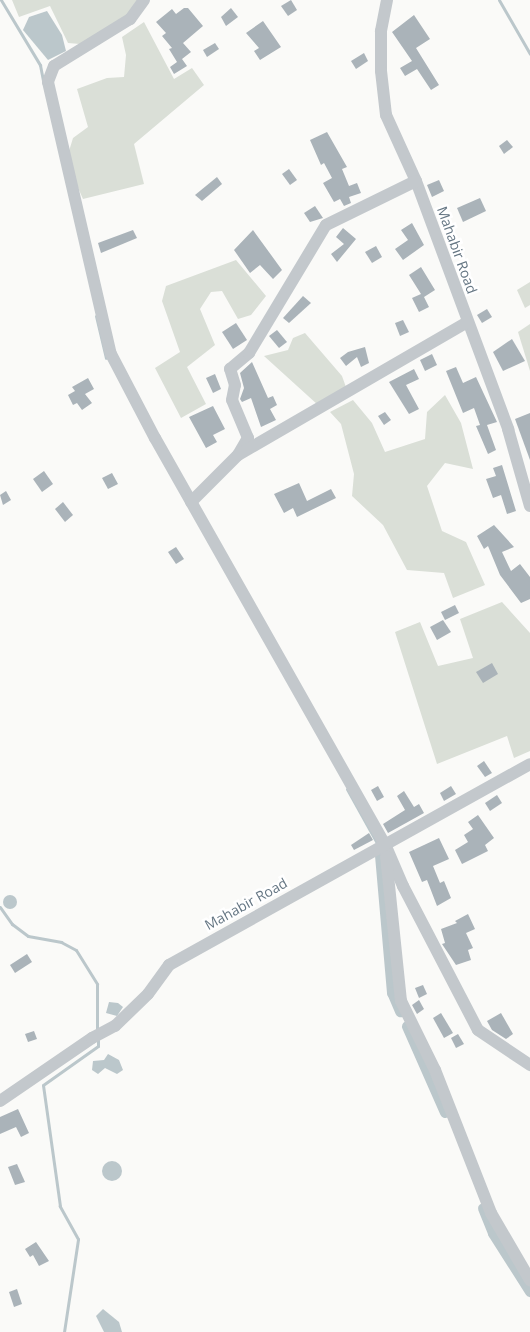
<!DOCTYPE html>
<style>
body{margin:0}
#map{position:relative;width:530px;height:1332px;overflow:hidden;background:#fafaf8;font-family:"Open Sans",sans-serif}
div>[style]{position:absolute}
.green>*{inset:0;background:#dadfd7}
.water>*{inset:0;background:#bbc7cb}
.round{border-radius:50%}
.stream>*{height:3px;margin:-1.5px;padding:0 1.5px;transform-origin:1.5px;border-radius:1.5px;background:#bbc7cb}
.canal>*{height:11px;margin:-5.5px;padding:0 5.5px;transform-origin:5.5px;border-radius:5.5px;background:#bbc7cb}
.building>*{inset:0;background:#aab3b9}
.minor>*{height:12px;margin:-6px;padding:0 6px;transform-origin:6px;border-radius:6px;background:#c3c8cc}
span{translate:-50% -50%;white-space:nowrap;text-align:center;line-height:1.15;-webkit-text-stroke:5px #fff;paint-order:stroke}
.street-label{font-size:14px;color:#657683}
</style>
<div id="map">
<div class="green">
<div style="clip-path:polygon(12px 0,139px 0,127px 17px,80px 44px,68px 43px,50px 6px,19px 17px)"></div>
<div style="clip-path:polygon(144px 22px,174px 79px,192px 68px,204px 85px,134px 144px,144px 184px,83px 199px,66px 161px,73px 138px,88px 127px,77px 89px,107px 78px,124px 77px,126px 55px,122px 37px)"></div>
<div style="clip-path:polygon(236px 260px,266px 296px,251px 315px,238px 319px,222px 291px,211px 292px,200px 309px,215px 345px,187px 367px,206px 404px,181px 418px,155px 368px,180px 352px,162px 301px,166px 286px)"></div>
<div style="clip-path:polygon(530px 282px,530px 305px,525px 308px,517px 290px)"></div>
<div style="clip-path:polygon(530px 324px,530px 371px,518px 332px)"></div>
<div style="clip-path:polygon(305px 333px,342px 376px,347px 390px,318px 405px,264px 356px,288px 350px,293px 338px)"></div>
<div style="clip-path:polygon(445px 395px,461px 423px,473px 469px,445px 463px,427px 486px,442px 531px,466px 542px,485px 585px,453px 598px,444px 573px,407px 570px,383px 525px,352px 496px,354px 474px,341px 424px,330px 412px,353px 400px,372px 423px,385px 452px,425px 439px,427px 412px)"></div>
<div style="clip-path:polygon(502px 602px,530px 633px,530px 751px,514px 758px,507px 736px,437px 764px,395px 632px,420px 622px,438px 666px,473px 658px,460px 619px)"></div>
</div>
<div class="water">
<div style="clip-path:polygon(47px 11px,62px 35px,66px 51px,48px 60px,23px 30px,29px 17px)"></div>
<div class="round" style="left:3px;top:895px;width:14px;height:14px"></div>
<div style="clip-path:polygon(109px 1002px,118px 1003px,123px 1007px,117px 1016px,106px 1013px)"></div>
<div style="clip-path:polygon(108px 1054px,119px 1060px,123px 1070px,117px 1074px,105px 1068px,98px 1074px,92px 1070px,93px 1061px,104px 1060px)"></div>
<div class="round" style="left:102px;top:1161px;width:20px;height:20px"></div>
<div style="clip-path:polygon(103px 1309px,119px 1322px,122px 1332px,104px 1332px,96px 1316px)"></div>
</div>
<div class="stream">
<div style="left:1px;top:0;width:76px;rotate:59deg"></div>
<div style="left:40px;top:65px;width:16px;rotate:79deg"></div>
<div style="left:499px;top:0;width:62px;rotate:60.1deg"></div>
<div style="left:96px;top:316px;width:43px;rotate:76.6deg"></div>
<div style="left:347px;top:789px;width:62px;rotate:60.9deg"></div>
<div style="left:0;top:907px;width:21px;rotate:55deg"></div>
<div style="left:12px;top:924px;width:20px;rotate:37deg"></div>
<div style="left:28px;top:936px;width:34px;rotate:10deg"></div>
<div style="left:61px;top:942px;width:17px;rotate:28deg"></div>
<div style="left:76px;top:950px;width:40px;rotate:58deg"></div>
<div style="left:97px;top:984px;width:48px;rotate:90deg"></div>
<div style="left:64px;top:1332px;width:94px;rotate:-81.4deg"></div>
<div style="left:78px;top:1239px;width:38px;rotate:-119deg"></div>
<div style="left:60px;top:1206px;width:122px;rotate:-98deg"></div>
<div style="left:43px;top:1085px;width:67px;rotate:-35.3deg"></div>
<div style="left:98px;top:1046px;width:8px;rotate:-90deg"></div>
</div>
<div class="canal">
<div style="left:380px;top:855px;width:138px;rotate:85deg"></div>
<div style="left:392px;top:992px;width:21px;rotate:67deg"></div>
<div style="left:407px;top:1026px;width:94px;rotate:66.2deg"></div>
<div style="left:483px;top:1208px;width:27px;rotate:68deg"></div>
<div style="left:493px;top:1233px;width:69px;rotate:57.5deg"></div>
</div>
<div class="building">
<div style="clip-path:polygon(291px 0,297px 10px,288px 16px,281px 6px)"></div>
<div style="clip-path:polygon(184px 8px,188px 8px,203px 26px,183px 43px,191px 52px,182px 59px,187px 66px,174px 74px,170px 67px,177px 62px,169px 49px,172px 48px,162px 36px,166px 33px,156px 22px,172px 9px,176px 14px)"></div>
<div style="clip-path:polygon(231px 8px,238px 17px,226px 26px,221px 17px)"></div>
<div style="clip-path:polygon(414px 15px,430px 39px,416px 48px,439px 85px,431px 90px,417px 69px,405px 76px,400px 68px,412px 61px,392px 32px)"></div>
<div style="clip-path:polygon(263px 21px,281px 47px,260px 60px,254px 51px,259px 48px,246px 33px)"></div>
<div style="clip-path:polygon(215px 43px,219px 49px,207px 57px,203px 50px)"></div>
<div style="clip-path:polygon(364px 53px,368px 61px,356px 69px,351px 61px)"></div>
<div style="clip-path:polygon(327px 132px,347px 167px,342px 169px,349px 186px,357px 183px,361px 193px,349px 197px,351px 203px,344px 206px,340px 199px,334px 202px,323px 183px,332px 178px,324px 163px,321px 165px,310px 140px)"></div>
<div style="clip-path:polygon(507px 140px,513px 147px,504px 154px,499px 146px)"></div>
<div style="clip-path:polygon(289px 169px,297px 180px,290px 185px,282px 174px)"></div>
<div style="clip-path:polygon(217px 177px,222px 184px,202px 201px,195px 195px)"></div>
<div style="clip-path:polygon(439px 180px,444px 191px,432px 197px,427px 185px)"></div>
<div style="clip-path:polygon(480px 198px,486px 211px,463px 222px,457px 208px)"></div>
<div style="clip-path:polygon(315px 206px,323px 218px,310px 222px,304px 213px)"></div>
<div style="clip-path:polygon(412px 223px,424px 245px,403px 260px,395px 249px,408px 240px,401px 230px)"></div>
<div style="clip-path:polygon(343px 228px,356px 239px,337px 262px,331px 254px,344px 244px,336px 237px)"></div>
<div style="clip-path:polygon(133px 230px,137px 238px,101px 253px,98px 243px)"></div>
<div style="clip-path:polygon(253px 230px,282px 270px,273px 279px,260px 265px,250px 273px,234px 250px)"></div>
<div style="clip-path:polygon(376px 246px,382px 257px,372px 263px,365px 252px)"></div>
<div style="clip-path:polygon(421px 267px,435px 290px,424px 297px,429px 307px,419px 312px,412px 298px,421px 294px,409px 275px)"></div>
<div style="clip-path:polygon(303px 296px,311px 303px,289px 323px,283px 318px)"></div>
<div style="clip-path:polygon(487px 309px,492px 317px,482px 323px,477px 315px)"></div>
<div style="clip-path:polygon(403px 320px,409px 332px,400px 336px,395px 323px)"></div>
<div style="clip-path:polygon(236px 323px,247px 340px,233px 349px,222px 332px)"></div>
<div style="clip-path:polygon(277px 330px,287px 342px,279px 348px,269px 336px)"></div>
<div style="clip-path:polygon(512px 339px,525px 361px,503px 371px,493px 352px)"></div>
<div style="clip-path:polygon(365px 347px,369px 363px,361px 367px,357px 357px,346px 366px,340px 358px,348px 352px)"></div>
<div style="clip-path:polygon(432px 354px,437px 365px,425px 371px,420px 360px)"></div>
<div style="clip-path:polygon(252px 362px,268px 398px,273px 396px,277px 405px,270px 409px,276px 420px,261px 427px,251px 398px,242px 402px,240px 399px,244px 388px,240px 373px)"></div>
<div style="clip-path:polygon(456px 367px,463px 383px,476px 377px,497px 422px,487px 425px,496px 450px,488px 454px,476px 426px,480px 425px,474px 408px,463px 413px,446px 371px)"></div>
<div style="clip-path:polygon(414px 369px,419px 379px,406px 385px,419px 409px,409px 414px,389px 382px)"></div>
<div style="clip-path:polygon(215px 374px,221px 389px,213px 393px,206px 378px)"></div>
<div style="clip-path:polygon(88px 378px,94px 389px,85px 394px,92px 403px,82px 410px,77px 403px,73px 405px,68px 395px,75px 391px,72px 387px)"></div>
<div style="clip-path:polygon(213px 406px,225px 429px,213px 435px,217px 442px,206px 448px,189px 417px)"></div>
<div style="clip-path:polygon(385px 412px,391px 420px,384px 425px,378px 416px)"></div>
<div style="clip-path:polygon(530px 413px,530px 460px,515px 419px)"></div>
<div style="clip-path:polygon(502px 465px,516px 511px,507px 514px,501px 495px,493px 498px,486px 479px,496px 476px,493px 468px)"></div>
<div style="clip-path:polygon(44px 471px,53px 484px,42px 492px,33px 479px)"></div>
<div style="clip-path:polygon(112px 473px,118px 484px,108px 489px,102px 478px)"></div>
<div style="clip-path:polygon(299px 483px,307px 501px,331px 489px,336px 498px,297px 517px,293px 508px,284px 513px,274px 494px)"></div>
<div style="clip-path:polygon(6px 491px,11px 500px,3px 505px,0 495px)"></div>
<div style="clip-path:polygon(63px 502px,73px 515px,65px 522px,55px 509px)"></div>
<div style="clip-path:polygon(494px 525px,514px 547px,502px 552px,511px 571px,520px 564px,530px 577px,530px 599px,521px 603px,500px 575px,488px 546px,484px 549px,477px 536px)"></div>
<div style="clip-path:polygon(176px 547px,184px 559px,176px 564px,168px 552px)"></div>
<div style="clip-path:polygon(455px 605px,459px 613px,445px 620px,441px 612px)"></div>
<div style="clip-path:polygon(443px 620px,451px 632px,437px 640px,430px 627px)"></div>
<div style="clip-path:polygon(492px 663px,498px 674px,483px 683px,476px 672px)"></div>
<div style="clip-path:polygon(484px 761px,492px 773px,485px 777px,477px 766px)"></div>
<div style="clip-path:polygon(378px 786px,384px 797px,377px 801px,371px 790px)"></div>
<div style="clip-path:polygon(451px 786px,456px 794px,444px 801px,440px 793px)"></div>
<div style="clip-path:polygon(404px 791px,414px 807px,419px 804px,424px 813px,388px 833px,383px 824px,405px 810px,397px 796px)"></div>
<div style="clip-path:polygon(497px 795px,502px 803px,490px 811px,485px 803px)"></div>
<div style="clip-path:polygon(478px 815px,494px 838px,485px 845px,488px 851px,462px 864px,455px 850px,468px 842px,464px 835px,473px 829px,468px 822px)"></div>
<div style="clip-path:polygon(369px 833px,373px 840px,354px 850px,351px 845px)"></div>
<div style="clip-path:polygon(439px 838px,449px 859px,433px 866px,440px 883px,444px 881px,451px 898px,437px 906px,427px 880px,422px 882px,409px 852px)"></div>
<div style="clip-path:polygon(468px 914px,475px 929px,466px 933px,473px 948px,468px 950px,471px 960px,456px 965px,442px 944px,445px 943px,441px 929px,457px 923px,455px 921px)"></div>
<div style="clip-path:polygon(27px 954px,32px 962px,15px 973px,10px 965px)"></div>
<div style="clip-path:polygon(423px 985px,427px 994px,419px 998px,415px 988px)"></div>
<div style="clip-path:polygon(419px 1000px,424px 1009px,417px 1014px,412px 1005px)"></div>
<div style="clip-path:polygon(441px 1013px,453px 1033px,444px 1038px,433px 1018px)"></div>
<div style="clip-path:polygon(501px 1013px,513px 1034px,506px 1039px,492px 1030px,487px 1021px)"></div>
<div style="clip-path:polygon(34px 1031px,37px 1039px,28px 1042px,25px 1034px)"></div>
<div style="clip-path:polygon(458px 1034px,464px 1044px,456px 1048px,451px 1038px)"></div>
<div style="clip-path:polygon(18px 1109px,29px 1133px,21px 1137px,16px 1127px,0 1134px,0 1117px)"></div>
<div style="clip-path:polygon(17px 1164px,25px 1182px,15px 1185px,8px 1167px)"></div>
<div style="clip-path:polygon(36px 1242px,49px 1261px,39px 1266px,33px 1255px,30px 1257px,25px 1249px)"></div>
<div style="clip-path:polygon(17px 1289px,22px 1304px,14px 1307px,9px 1292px)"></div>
</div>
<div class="minor">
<div style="left:144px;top:0;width:24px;rotate:126deg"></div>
<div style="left:130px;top:19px;width:89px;rotate:148.3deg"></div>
<div style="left:54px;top:66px;width:17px;rotate:111deg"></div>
<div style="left:48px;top:82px;width:279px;rotate:77deg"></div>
<div style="left:111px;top:354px;width:95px;rotate:62.4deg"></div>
<div style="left:155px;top:438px;width:467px;rotate:60.5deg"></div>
<div style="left:385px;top:844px;width:46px;rotate:66.8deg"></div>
<div style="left:403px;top:886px;width:162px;rotate:62.5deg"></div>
<div style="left:478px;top:1030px;width:63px;rotate:33.9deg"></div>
<div style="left:387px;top:0;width:32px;rotate:101deg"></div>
<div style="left:381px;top:31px;width:40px;rotate:90deg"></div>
<div style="left:381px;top:71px;width:44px;rotate:83.5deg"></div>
<div style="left:386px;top:115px;width:72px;rotate:65.6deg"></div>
<div style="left:416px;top:181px;width:265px;rotate:69.6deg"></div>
<div style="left:508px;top:429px;width:80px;rotate:74.1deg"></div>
<div style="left:238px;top:455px;width:20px;rotate:-60deg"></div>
<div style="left:248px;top:438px;width:41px;rotate:-112.8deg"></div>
<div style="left:232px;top:400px;width:15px;rotate:-79deg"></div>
<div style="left:235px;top:385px;width:17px;rotate:-107deg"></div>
<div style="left:230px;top:369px;width:25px;rotate:-40deg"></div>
<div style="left:249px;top:353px;width:149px;rotate:-59deg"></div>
<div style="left:326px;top:225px;width:100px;rotate:-26.1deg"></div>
<div style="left:191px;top:502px;width:66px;rotate:-45deg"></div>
<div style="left:238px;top:455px;width:265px;rotate:-30.1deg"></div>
<div style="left:386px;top:856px;width:146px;rotate:84.1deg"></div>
<div style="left:401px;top:1001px;width:77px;rotate:63.8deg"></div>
<div style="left:435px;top:1070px;width:154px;rotate:68.6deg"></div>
<div style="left:491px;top:1213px;width:78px;rotate:59.8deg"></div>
<div style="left:0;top:1101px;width:112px;rotate:-34.4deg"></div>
<div style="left:92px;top:1038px;width:26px;rotate:-28deg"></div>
<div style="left:115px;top:1026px;width:46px;rotate:-44.1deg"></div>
<div style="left:148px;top:994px;width:36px;rotate:-54deg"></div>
<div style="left:169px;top:965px;width:413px;rotate:-29.1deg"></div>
</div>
<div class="street-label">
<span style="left:457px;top:250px;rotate:70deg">Mahabir Road</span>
<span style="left:246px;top:904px;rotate:-29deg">Mahabir Road</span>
</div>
</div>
